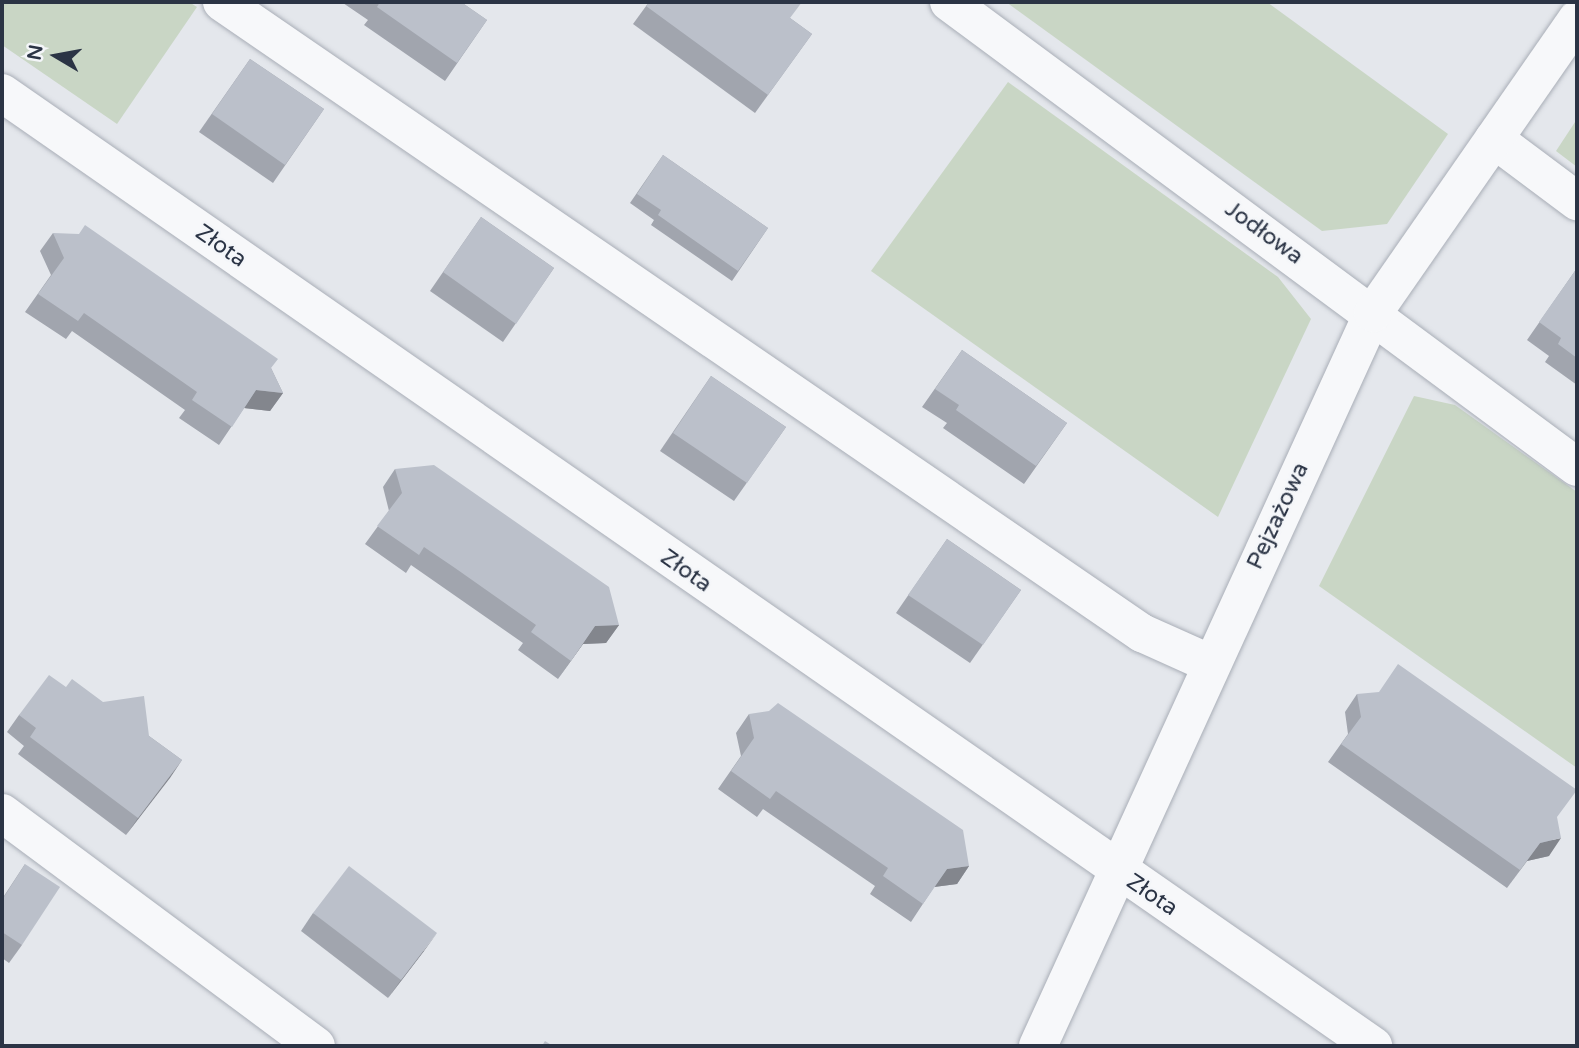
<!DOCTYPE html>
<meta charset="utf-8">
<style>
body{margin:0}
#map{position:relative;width:1579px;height:1048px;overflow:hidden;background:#e4e7ec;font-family:"Varela Round",sans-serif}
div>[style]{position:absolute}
.green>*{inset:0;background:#c9d6c5}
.roads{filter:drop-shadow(0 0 2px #a9aeb7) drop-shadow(0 0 2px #a9aeb7)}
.minor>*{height:38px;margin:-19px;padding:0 19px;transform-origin:19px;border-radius:19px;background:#f7f8fa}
.wall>*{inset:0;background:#a1a5ae}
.shaded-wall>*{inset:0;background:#83868d}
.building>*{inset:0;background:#bbc0ca}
span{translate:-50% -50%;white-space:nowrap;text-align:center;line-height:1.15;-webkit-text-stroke:5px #f4f6f9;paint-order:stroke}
.street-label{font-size:23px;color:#2b3445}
.frame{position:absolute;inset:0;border:4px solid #2b3445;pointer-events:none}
.north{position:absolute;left:21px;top:21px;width:70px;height:70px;-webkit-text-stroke:5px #f4f6f9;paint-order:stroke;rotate:280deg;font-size:19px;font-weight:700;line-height:28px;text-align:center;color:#2b3445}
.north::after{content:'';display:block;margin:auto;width:24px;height:32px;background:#2b3445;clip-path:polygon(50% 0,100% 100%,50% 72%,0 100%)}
</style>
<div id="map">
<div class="green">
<div style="clip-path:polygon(2px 2px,189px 2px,197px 7px,117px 124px,2px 45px)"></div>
<div style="clip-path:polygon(1006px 2px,1267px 2px,1448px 134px,1387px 224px,1322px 231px)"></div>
<div style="clip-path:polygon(1008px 82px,1278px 277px,1311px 319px,1218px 517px,871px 271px)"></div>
<div style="clip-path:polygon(1577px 119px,1577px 167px,1556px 151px)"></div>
<div style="clip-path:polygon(1414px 396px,1455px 405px,1577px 492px,1577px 768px,1319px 586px)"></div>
</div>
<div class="roads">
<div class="minor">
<div style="left:222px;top:2px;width:1116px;rotate:34.45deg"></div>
<div style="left:1142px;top:633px;width:73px;rotate:24.1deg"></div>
<div style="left:949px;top:2px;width:781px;rotate:36.52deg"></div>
<div style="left:2px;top:93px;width:1670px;rotate:34.8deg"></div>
<div style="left:1494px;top:139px;width:104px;rotate:36.8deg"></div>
<div style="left:2px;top:813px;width:391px;rotate:36.6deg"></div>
<div style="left:1038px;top:1046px;width:806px;rotate:-65.44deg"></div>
<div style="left:1373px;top:313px;width:358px;rotate:-55.2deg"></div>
</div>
</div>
<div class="wall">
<div style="clip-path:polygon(344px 2px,461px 2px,487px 20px,445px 81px,364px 25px,368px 20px,343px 3px)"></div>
<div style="clip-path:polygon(649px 2px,790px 18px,812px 34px,755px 113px,633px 24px)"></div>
<div style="clip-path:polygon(250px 59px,324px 109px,273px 183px,199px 132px)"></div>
<div style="clip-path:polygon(663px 155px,768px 228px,732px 281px,651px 225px,654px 220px,630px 203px)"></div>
<div style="clip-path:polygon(481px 217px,554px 268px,503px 342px,430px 291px)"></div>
<div style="clip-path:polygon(53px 233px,271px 368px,283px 393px,270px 411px,244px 408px,219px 445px,179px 418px,185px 410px,72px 331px,66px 339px,25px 312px,51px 275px,40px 251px)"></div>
<div style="clip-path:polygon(1577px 268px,1577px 385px,1545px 362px,1549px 356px,1527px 340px)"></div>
<div style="clip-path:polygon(962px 350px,1067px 423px,1024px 484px,943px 428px,947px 423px,922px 407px)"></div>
<div style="clip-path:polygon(711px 376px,786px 427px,734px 501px,660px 451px)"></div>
<div style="clip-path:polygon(395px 469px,619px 625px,606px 643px,583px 644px,558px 679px,518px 650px,523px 643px,411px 565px,406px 573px,365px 544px,389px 511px,383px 487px)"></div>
<div style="clip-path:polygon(947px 539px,1021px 590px,970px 663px,896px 613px)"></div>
<div style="clip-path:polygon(66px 687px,149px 736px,182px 760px,126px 835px,18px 754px,24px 746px,7px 732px,19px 715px)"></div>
<div style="clip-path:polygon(1357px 694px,1557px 817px,1549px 856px,1527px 861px,1507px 888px,1328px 762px,1348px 734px,1345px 712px)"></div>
<div style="clip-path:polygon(749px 714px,969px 866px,957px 884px,934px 887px,911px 922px,870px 894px,875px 886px,763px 809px,757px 817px,718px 789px,741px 756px,736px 733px)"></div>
<div style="clip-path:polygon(25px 864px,22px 945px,9px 963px,2px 958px,2px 899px)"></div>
<div style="clip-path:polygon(313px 913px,424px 951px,388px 998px,301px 931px)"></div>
</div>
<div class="shaded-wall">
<div style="clip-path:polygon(256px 390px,283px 393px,270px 411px,244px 408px)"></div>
<div style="clip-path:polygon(619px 625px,606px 643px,583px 644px,558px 679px,595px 626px)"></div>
<div style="clip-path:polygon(182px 760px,170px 778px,126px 835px,138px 818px)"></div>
<div style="clip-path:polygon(1561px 838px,1549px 856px,1527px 861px,1507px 888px,1540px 843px)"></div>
<div style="clip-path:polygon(969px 866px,957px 884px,934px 887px,947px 869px)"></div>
<div style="clip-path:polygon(437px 933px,424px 951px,388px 998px,401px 980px)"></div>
</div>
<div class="building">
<div style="clip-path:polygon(380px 2px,461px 2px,487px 20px,457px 63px,377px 7px)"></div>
<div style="clip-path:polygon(649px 2px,802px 2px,790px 18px,812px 34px,768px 95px,646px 6px)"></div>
<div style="clip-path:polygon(250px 59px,324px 109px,285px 165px,212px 114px)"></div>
<div style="clip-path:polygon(663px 155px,768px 228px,738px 271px,658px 215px,661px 210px,637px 194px)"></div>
<div style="clip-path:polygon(481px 217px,554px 268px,516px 324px,443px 272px)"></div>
<div style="clip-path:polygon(85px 225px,278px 359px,271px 368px,283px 393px,256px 390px,232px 427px,192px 400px,197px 392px,84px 313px,78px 321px,38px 294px,64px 258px,53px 233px,79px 234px)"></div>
<div style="clip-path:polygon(1577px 268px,1577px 358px,1558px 344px,1561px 338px,1539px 322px)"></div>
<div style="clip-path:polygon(962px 350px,1067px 423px,1036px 466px,956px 410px,959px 405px,935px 389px)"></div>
<div style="clip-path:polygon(711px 376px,786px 427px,747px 483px,673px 433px)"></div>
<div style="clip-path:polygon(434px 465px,609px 587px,619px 625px,595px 626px,571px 661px,531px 632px,536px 625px,455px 568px,424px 547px,419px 555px,377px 526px,402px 493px,395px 469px)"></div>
<div style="clip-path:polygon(947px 539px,1021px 590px,983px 645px,908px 595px)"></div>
<div style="clip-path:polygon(1398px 664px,1577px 790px,1557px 817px,1561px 838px,1540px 843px,1520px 870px,1341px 744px,1361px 717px,1357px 694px,1379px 692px)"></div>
<div style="clip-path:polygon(49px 675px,66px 687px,72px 679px,103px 702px,144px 696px,149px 736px,182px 760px,138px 818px,30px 737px,36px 728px,19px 715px)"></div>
<div style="clip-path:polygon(778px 703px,963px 830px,969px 866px,947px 869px,923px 904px,883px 876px,888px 868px,776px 791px,770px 799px,731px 771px,754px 738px,749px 714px,769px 711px)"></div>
<div style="clip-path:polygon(25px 864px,60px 887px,22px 945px,2px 932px,2px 900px)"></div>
<div style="clip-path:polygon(349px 866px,437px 933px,401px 980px,313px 913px)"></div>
<div style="clip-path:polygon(545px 1041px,553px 1046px,542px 1046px)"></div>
</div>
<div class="street-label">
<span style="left:1264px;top:233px;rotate:36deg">Jodłowa</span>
<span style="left:221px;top:246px;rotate:35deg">Złota</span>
<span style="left:1278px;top:516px;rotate:-65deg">Pejzażowa</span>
<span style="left:686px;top:571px;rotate:35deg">Złota</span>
<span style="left:1152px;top:895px;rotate:34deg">Złota</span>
</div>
<div class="frame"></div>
<div class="north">N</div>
</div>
